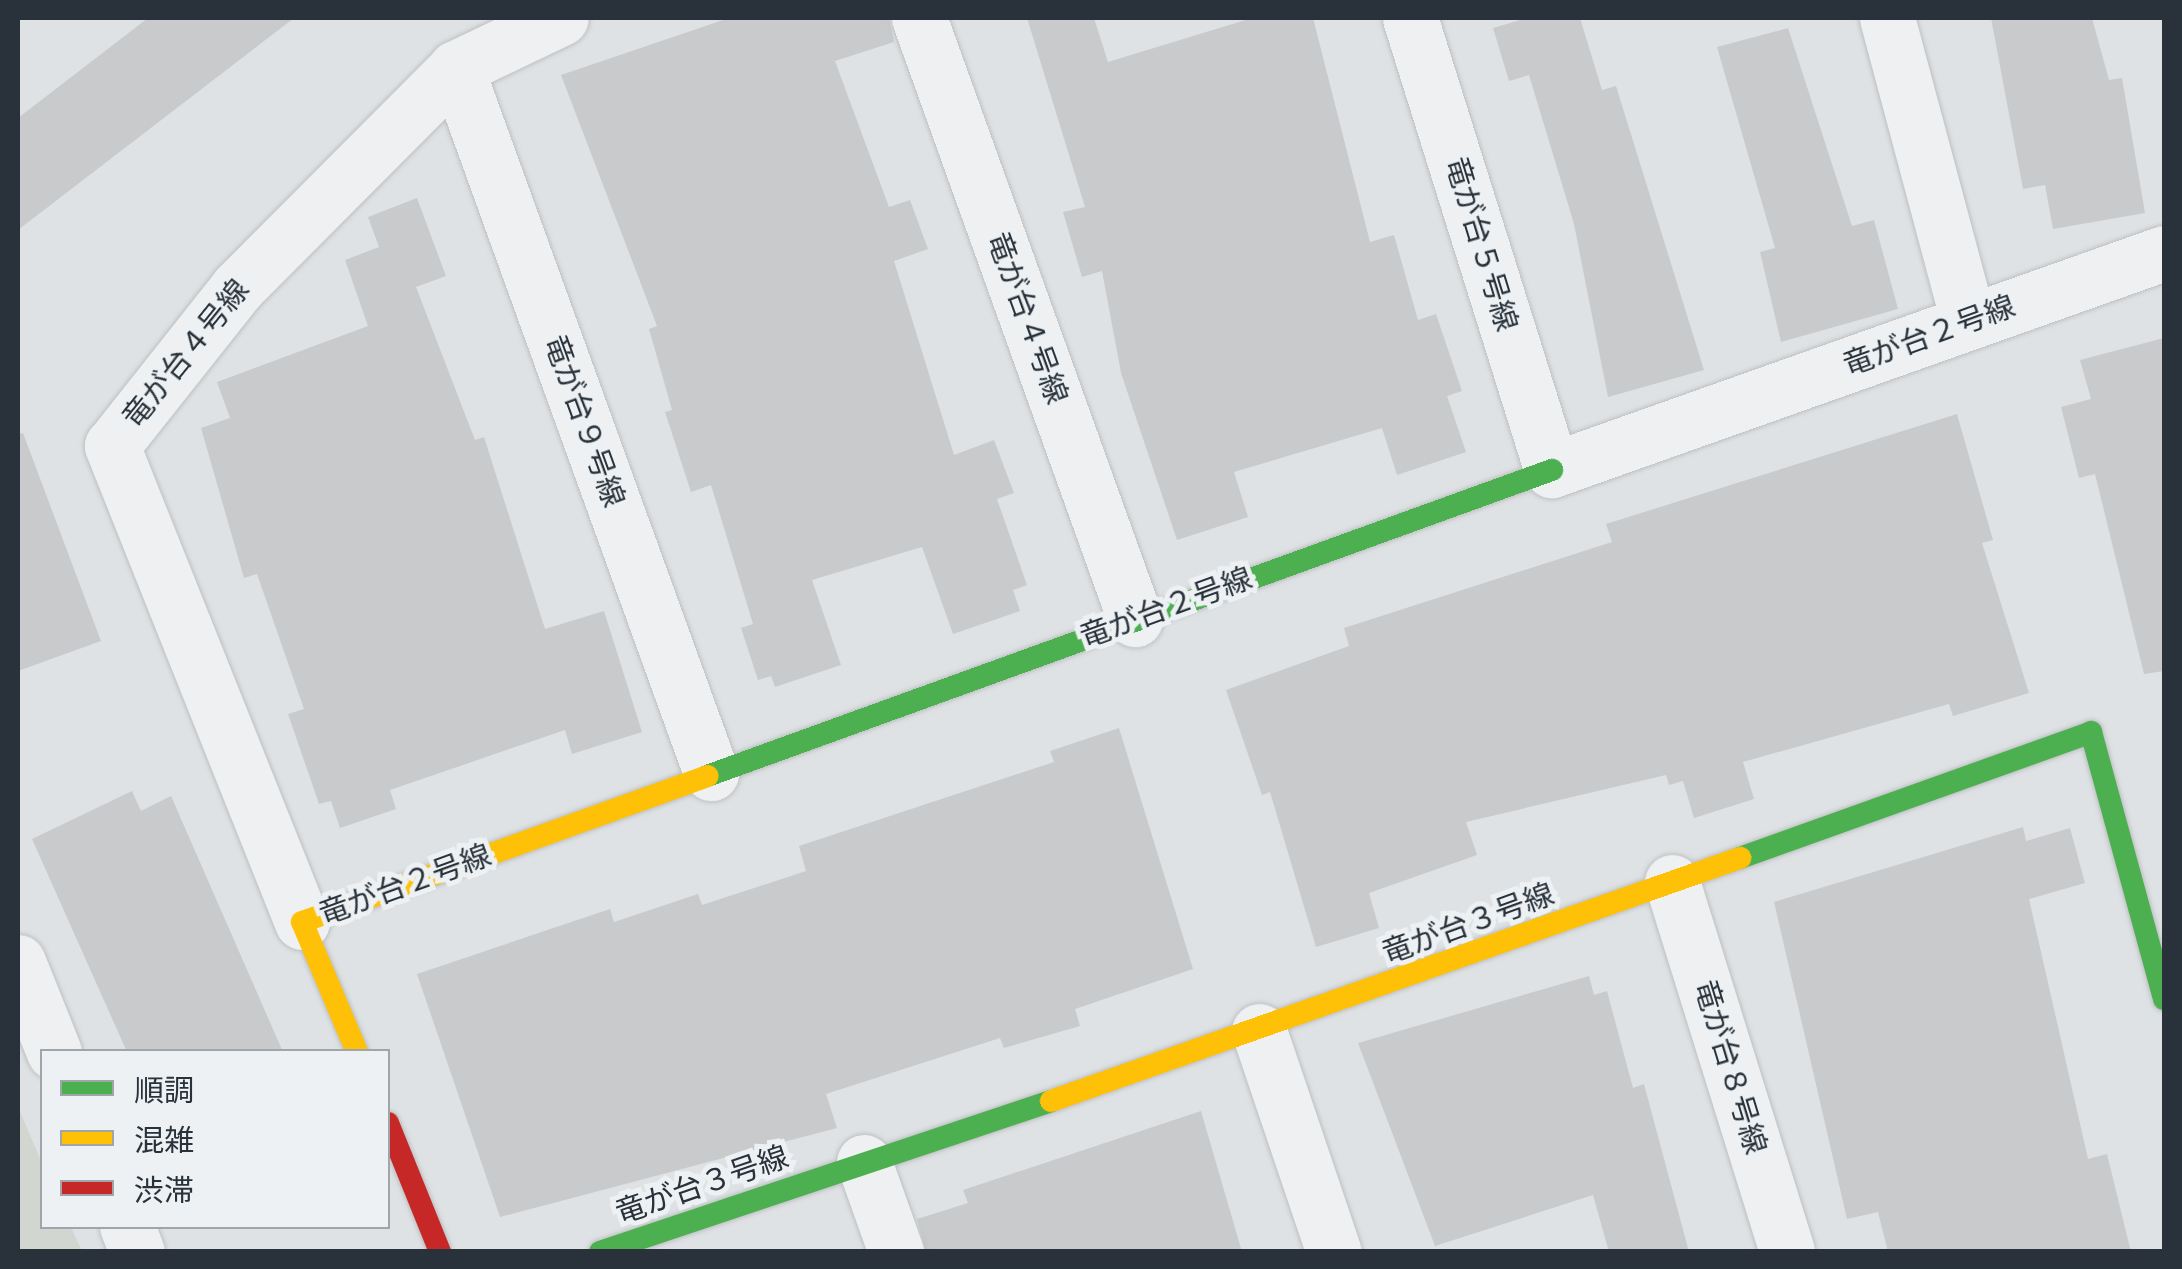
<!DOCTYPE html>
<meta charset="utf-8">
<style>
body{margin:0}
#map{position:relative;width:2182px;height:1269px;overflow:hidden;background:#dfe2e4;font-family:Rubik,"Noto Sans JP",sans-serif}
div>[style]{position:absolute}
.green>*{inset:0;background:#d1d7d0}
.building>*{inset:0;background:#c8cacc}
.roads{filter:drop-shadow(0 0 2px #bdc0c2) drop-shadow(0 0 2px #bdc0c2)}
.street>*{height:55px;margin:-27.5px;padding:0 27.5px;transform-origin:27.5px;border-radius:27.5px;background:#eef0f1}
.fast>*{height:22px;margin:-11px;padding:0 11px;transform-origin:11px;border-radius:11px;background:#4caf50}
.slow>*{height:22px;margin:-11px;padding:0 11px;transform-origin:11px;border-radius:11px;background:#ffc107}
.jam>*{height:22px;margin:-11px;padding:0 11px;transform-origin:11px;border-radius:11px;background:#c62828}
span{translate:-50% -50%;white-space:nowrap;text-align:center;line-height:1.15;-webkit-text-stroke:10px #edf1f3;paint-order:stroke}
.street-label{font-size:30px;color:#29323a}
.frame{position:absolute;inset:0;border:20px solid #29323a;pointer-events:none}
.legend{position:absolute;left:40px;top:1049px;width:350px;height:180px;box-sizing:border-box;background:#edf1f3;border:2px solid #9fa5a9;margin:0;padding:12px 18px;list-style:none;font-size:30px;color:#29323a}
.legend li{display:flex;align-items:center;gap:20px;height:50px}
.legend b{width:50px;border:2px solid #9fa5a9}
</style>
<div id="map">
<div class="green">
<div style="clip-path:polygon(18px 1107px,42px 1163px,42px 1226px,71px 1227px,82px 1251px,18px 1251px)"></div>
</div>
<div class="building">
<div style="clip-path:polygon(148px 18px,294px 18px,18px 230px,18px 118px)"></div>
<div style="clip-path:polygon(729px 18px,889px 18px,894px 42px,835px 61px,889px 207px,910px 200px,928px 249px,894px 261px,954px 455px,994px 440px,1014px 493px,997px 499px,1027px 585px,1013px 590px,1020px 611px,953px 634px,922px 547px,812px 580px,841px 665px,775px 687px,771px 676px,758px 680px,741px 628px,753px 624px,711px 485px,691px 492px,665px 412px,672px 410px,649px 329px,657px 326px,561px 75px)"></div>
<div style="clip-path:polygon(1027px 18px,1094px 18px,1108px 62px,1252px 18px,1313px 18px,1370px 242px,1394px 235px,1418px 320px,1436px 314px,1462px 391px,1447px 396px,1466px 452px,1397px 475px,1382px 428px,1234px 472px,1248px 517px,1177px 540px,1121px 373px,1102px 271px,1082px 277px,1063px 212px,1085px 207px)"></div>
<div style="clip-path:polygon(1527px 18px,1580px 18px,1602px 90px,1616px 86px,1704px 370px,1608px 397px,1574px 224px,1529px 75px,1509px 81px,1493px 28px)"></div>
<div style="clip-path:polygon(1991px 18px,2092px 18px,2109px 80px,2122px 78px,2145px 213px,2053px 229px,2045px 185px,2023px 189px)"></div>
<div style="clip-path:polygon(1788px 28px,1852px 226px,1874px 220px,1898px 309px,1781px 342px,1760px 252px,1775px 248px,1717px 47px)"></div>
<div style="clip-path:polygon(417px 198px,446px 276px,416px 287px,475px 440px,484px 437px,545px 629px,604px 611px,642px 732px,572px 754px,565px 730px,390px 790px,396px 809px,340px 828px,331px 801px,319px 804px,288px 714px,304px 709px,257px 574px,244px 578px,201px 428px,230px 418px,217px 382px,368px 326px,345px 260px,379px 247px,368px 217px)"></div>
<div style="clip-path:polygon(2164px 338px,2164px 671px,2144px 674px,2095px 474px,2079px 478px,2061px 407px,2091px 399px,2080px 360px)"></div>
<div style="clip-path:polygon(1957px 414px,1993px 540px,1982px 543px,2029px 693px,1953px 716px,1949px 704px,1743px 762px,1754px 799px,1694px 818px,1683px 781px,1669px 785px,1666px 775px,1466px 822px,1477px 855px,1369px 893px,1379px 928px,1316px 947px,1270px 792px,1262px 795px,1226px 690px,1349px 646px,1344px 628px,1612px 542px,1606px 524px)"></div>
<div style="clip-path:polygon(23px 433px,101px 641px,18px 671px,18px 434px)"></div>
<div style="clip-path:polygon(1119px 728px,1193px 969px,1075px 1009px,1080px 1026px,1004px 1048px,1000px 1038px,826px 1094px,837px 1128px,500px 1217px,417px 974px,610px 909px,614px 922px,698px 894px,702px 905px,806px 871px,799px 846px,1054px 762px,1050px 751px)"></div>
<div style="clip-path:polygon(132px 791px,141px 811px,171px 796px,283px 1052px,127px 1052px,32px 839px)"></div>
<div style="clip-path:polygon(2023px 827px,2026px 841px,2070px 828px,2085px 883px,2029px 899px,2088px 1159px,2107px 1154px,2131px 1252px,1888px 1252px,1878px 1212px,1847px 1219px,1774px 902px)"></div>
<div style="clip-path:polygon(1589px 976px,1594px 995px,1607px 991px,1633px 1088px,1644px 1084px,1689px 1252px,1609px 1252px,1593px 1195px,1435px 1246px,1358px 1043px)"></div>
<div style="clip-path:polygon(1201px 1111px,1242px 1252px,926px 1252px,917px 1219px,968px 1203px,963px 1190px)"></div>
</div>
<div class="roads">
<div class="street">
<div style="left:919px;top:18px;width:639px;rotate:70.23deg"></div>
<div style="left:1410px;top:18px;width:474px;rotate:72.6deg"></div>
<div style="left:1552px;top:470px;width:649px;rotate:-19.52deg"></div>
<div style="left:1887px;top:18px;width:314px;rotate:75deg"></div>
<div style="left:456px;top:68px;width:750px;rotate:70.11deg"></div>
<div style="left:1672px;top:882px;width:387px;rotate:72.7deg"></div>
<div style="left:302px;top:922px;width:513px;rotate:-111.76deg"></div>
<div style="left:112px;top:446px;width:203px;rotate:-51.6deg"></div>
<div style="left:238px;top:287px;width:309px;rotate:-45.1deg"></div>
<div style="left:456px;top:68px;width:116px;rotate:-25.5deg"></div>
<div style="left:18px;top:962px;width:97px;rotate:68.2deg"></div>
<div style="left:1259px;top:1031px;width:233px;rotate:71.3deg"></div>
<div style="left:864px;top:1162px;width:96px;rotate:70.4deg"></div>
<div style="left:127px;top:1226px;width:28px;rotate:69deg"></div>
</div>
<div class="fast">
<div style="left:707px;top:776px;width:899px;rotate:-19.91deg"></div>
<div style="left:1740px;top:858px;width:373px;rotate:-19.7deg"></div>
<div style="left:2091px;top:732px;width:277px;rotate:74.7deg"></div>
<div style="left:600px;top:1252px;width:476px;rotate:-18.5deg"></div>
</div>
<div class="slow">
<div style="left:357px;top:1052px;width:141px;rotate:-112.9deg"></div>
<div style="left:302px;top:922px;width:431px;rotate:-19.8deg"></div>
<div style="left:1051px;top:1101px;width:731px;rotate:-19.43deg"></div>
</div>
<div class="jam">
<div style="left:388px;top:1123px;width:139px;rotate:68deg"></div>
</div>
</div>
<div class="street-label">
<span style="left:1481px;top:244px;rotate:73deg">竜が台５号線</span>
<span style="left:1027px;top:318px;rotate:70deg">竜が台４号線</span>
<span style="left:1929px;top:336px;rotate:-20deg">竜が台２号線</span>
<span style="left:186px;top:354px;rotate:-51deg">竜が台４号線</span>
<span style="left:584px;top:421px;rotate:70deg">竜が台９号線</span>
<span style="left:1166px;top:608px;rotate:-20deg">竜が台２号線</span>
<span style="left:405px;top:885px;rotate:-20deg">竜が台２号線</span>
<span style="left:1468px;top:924px;rotate:-20deg">竜が台３号線</span>
<span style="left:1730px;top:1067px;rotate:73deg">竜が台８号線</span>
<span style="left:702px;top:1185px;rotate:-19deg">竜が台３号線</span>
</div>
<div class="frame"></div>
<ul class="legend">
<li><b style="height:12px;background:#4caf50"></b>順調</li>
<li><b style="height:12px;background:#ffc107"></b>混雑</li>
<li><b style="height:12px;background:#c62828"></b>渋滞</li>
</ul>
</div>
